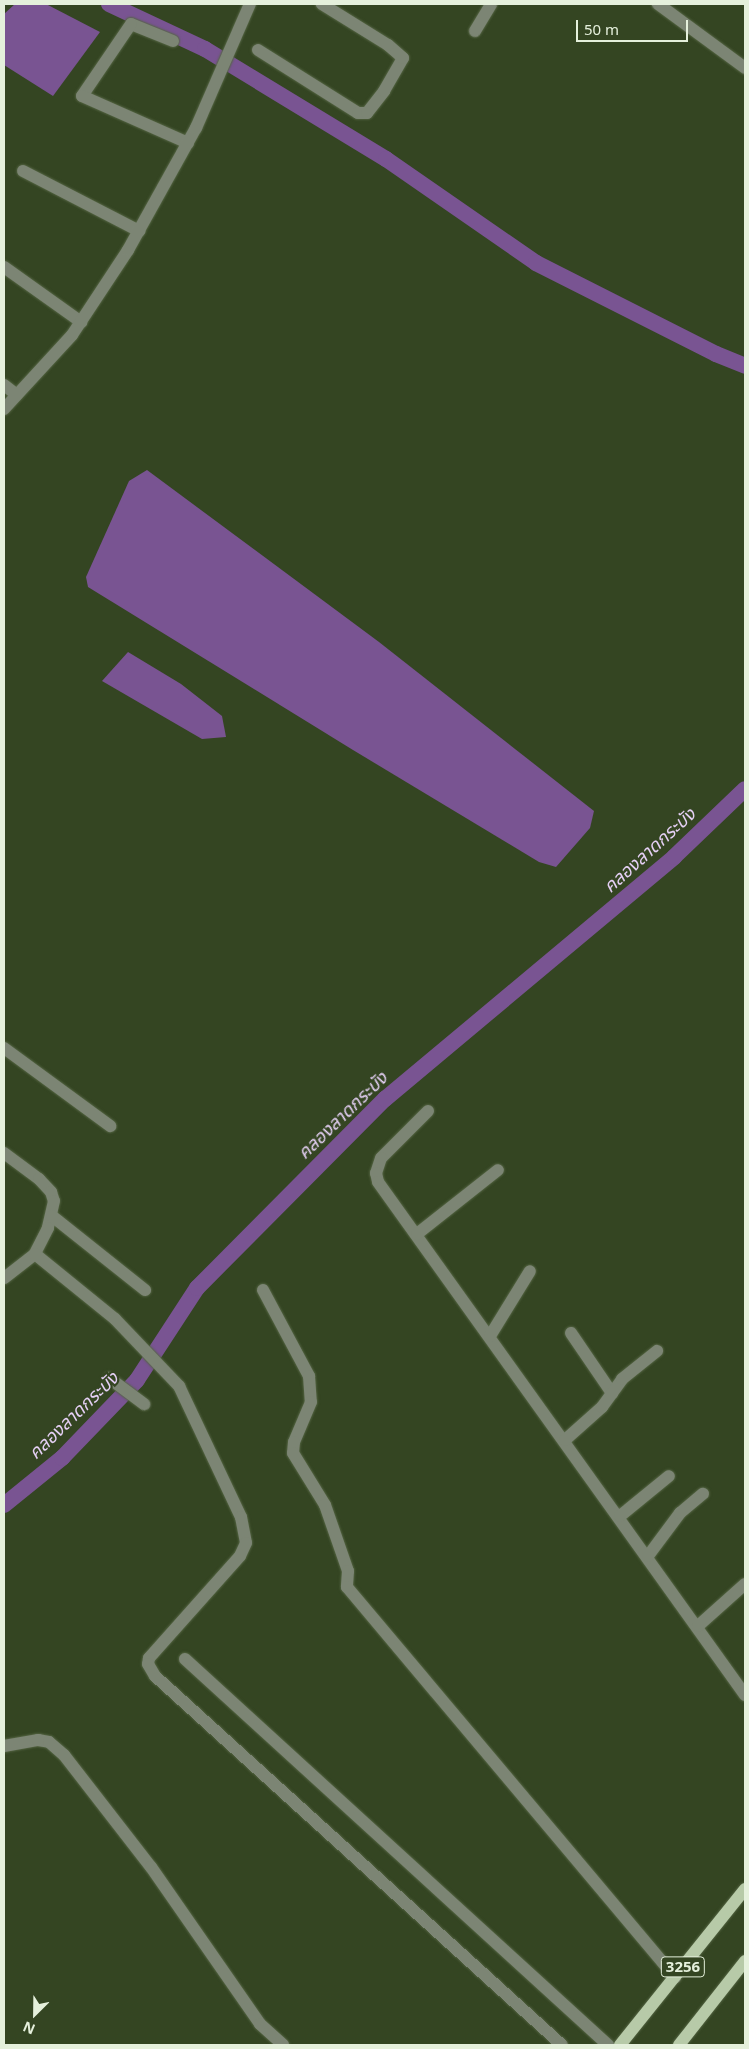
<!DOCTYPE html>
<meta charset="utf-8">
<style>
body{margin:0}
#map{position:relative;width:749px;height:2049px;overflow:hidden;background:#344522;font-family:"Noto Sans","Noto Sans Thai",sans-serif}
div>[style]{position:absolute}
.water>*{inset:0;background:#795492}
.canal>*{height:16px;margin:-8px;padding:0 8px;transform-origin:8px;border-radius:8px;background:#795492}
.roads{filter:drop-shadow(0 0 1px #546443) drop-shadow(0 0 1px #546443)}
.minor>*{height:12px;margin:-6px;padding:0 6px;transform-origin:6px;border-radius:6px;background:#7c8574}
.major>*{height:12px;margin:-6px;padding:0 6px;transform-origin:6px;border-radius:6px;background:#b7caa8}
span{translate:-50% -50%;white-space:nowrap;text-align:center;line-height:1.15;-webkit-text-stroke:4.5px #344522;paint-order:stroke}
.shield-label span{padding:1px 4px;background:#344522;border:1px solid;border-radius:4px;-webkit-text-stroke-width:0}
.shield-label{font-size:15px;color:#e5f0dc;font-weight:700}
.water-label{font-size:18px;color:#e5d0f5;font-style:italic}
.frame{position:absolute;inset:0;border:5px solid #e5f0dc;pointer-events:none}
.north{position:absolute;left:10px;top:1989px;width:50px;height:50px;-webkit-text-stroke:4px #344522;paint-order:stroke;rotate:203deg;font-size:14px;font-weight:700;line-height:20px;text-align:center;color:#e5f0dc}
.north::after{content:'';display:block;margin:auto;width:18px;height:22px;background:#e5f0dc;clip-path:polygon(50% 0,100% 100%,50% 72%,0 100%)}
.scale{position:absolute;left:576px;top:20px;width:112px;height:22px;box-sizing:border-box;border:2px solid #e5f0dc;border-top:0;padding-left:6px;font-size:15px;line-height:18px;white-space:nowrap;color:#e5f0dc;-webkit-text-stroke:4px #344522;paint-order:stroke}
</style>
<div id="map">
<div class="water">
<div style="clip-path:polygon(15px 4px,46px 4px,100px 32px,53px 96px,4px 65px,4px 14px)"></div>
<div style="clip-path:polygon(147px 470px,379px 642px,594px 811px,590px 828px,556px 867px,539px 862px,353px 750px,88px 587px,86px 577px,129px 481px)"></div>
<div style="clip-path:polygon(128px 652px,181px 684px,222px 716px,226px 737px,202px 739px,102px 681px)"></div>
</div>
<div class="canal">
<div style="left:109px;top:4px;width:106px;rotate:25.1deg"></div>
<div style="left:205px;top:49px;width:212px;rotate:31.3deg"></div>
<div style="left:386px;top:159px;width:183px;rotate:34.7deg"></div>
<div style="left:536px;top:263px;width:202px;rotate:26.8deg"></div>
<div style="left:716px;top:354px;width:31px;rotate:22deg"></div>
<div style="left:4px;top:1505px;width:75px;rotate:-39deg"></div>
<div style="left:62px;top:1458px;width:108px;rotate:-46.1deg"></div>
<div style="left:137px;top:1380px;width:110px;rotate:-56.9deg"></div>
<div style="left:197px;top:1288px;width:267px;rotate:-45.2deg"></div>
<div style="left:385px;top:1099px;width:377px;rotate:-39.9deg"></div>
<div style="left:674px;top:857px;width:98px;rotate:-43.8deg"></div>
</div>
<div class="roads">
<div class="minor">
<div style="left:658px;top:4px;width:108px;rotate:36.3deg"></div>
<div style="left:475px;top:31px;width:31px;rotate:-59deg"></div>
<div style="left:173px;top:41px;width:45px;rotate:-158deg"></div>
<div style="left:131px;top:24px;width:87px;rotate:124.2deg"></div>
<div style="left:82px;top:96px;width:116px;rotate:23.9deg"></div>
<div style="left:258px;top:50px;width:118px;rotate:32.2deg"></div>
<div style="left:358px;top:113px;width:9px"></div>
<div style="left:367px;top:113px;width:28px;rotate:-52deg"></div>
<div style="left:384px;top:91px;width:38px;rotate:-60deg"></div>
<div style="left:403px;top:58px;width:20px;rotate:-139deg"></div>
<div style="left:388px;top:45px;width:78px;rotate:-148.2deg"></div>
<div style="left:23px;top:171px;width:131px;rotate:27.3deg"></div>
<div style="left:4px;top:267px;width:95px;rotate:35.5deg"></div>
<div style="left:4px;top:385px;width:16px;rotate:38deg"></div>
<div style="left:4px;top:409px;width:100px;rotate:-47.4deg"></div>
<div style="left:72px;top:335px;width:102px;rotate:-56.6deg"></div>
<div style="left:128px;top:250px;width:140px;rotate:-60.9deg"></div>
<div style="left:196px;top:128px;width:135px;rotate:-66.5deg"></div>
<div style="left:4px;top:1048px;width:132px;rotate:36.3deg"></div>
<div style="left:428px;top:1111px;width:66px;rotate:135deg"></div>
<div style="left:381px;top:1158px;width:16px;rotate:108deg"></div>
<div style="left:376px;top:1173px;width:9px;rotate:77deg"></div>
<div style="left:378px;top:1182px;width:631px;rotate:54.42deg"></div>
<div style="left:4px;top:1153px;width:44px;rotate:36.6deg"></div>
<div style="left:39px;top:1179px;width:18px;rotate:47deg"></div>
<div style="left:51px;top:1192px;width:9px;rotate:72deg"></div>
<div style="left:54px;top:1201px;width:28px;rotate:103deg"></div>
<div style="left:48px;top:1228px;width:29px;rotate:117deg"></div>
<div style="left:35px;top:1254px;width:39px;rotate:142deg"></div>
<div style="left:52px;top:1216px;width:119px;rotate:38.5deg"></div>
<div style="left:417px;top:1234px;width:103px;rotate:-38.3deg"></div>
<div style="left:35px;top:1254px;width:103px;rotate:39.1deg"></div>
<div style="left:115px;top:1319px;width:93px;rotate:46.3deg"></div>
<div style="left:179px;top:1386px;width:145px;rotate:64.7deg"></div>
<div style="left:241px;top:1517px;width:26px;rotate:79deg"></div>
<div style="left:246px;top:1543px;width:14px;rotate:115deg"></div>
<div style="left:240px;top:1556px;width:137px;rotate:131.7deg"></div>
<div style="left:149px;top:1658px;width:6px;rotate:99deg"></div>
<div style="left:148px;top:1664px;width:14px;rotate:60deg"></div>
<div style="left:155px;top:1676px;width:549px;rotate:42.2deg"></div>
<div style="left:263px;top:1290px;width:98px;rotate:61.9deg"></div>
<div style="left:309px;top:1376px;width:26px;rotate:86deg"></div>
<div style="left:311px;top:1402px;width:43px;rotate:113deg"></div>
<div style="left:294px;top:1442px;width:11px;rotate:95deg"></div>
<div style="left:293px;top:1453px;width:61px;rotate:58.4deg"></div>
<div style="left:325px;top:1505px;width:70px;rotate:70.8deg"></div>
<div style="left:348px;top:1571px;width:16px;rotate:94deg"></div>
<div style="left:347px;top:1587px;width:510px;rotate:49.94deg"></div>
<div style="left:571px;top:1333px;width:73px;rotate:55.7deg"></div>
<div style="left:490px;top:1336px;width:76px;rotate:-58.4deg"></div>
<div style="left:109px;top:1378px;width:44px;rotate:36.6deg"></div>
<div style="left:565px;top:1440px;width:50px;rotate:-41.7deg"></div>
<div style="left:602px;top:1407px;width:34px;rotate:-54deg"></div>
<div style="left:622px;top:1379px;width:45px;rotate:-38.7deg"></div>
<div style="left:620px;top:1516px;width:63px;rotate:-39.2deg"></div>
<div style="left:648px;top:1556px;width:54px;rotate:-53.3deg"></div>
<div style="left:680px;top:1513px;width:30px;rotate:-40deg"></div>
<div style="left:698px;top:1626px;width:63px;rotate:-41.8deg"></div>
<div style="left:185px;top:1659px;width:573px;rotate:42.38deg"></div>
<div style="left:4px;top:1746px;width:35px;rotate:-10deg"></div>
<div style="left:38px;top:1740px;width:11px;rotate:10deg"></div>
<div style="left:49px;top:1742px;width:20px;rotate:41deg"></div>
<div style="left:64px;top:1755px;width:142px;rotate:52.2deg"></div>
<div style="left:151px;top:1867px;width:191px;rotate:55.2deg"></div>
<div style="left:260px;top:2024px;width:31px;rotate:42deg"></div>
</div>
<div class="major">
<div style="left:620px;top:2045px;width:200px;rotate:-51.3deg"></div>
<div style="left:679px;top:2045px;width:107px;rotate:-51.8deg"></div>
</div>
</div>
<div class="shield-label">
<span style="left:683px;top:1967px">3256</span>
</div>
<div class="water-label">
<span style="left:649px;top:850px;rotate:-42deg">คลองลาดกระบัง</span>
<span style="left:342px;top:1115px;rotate:-44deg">คลองลาดกระบัง</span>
<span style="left:73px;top:1415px;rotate:-44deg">คลองลาดกระบัง</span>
</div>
<div class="frame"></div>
<div class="north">N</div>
<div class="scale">50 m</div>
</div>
